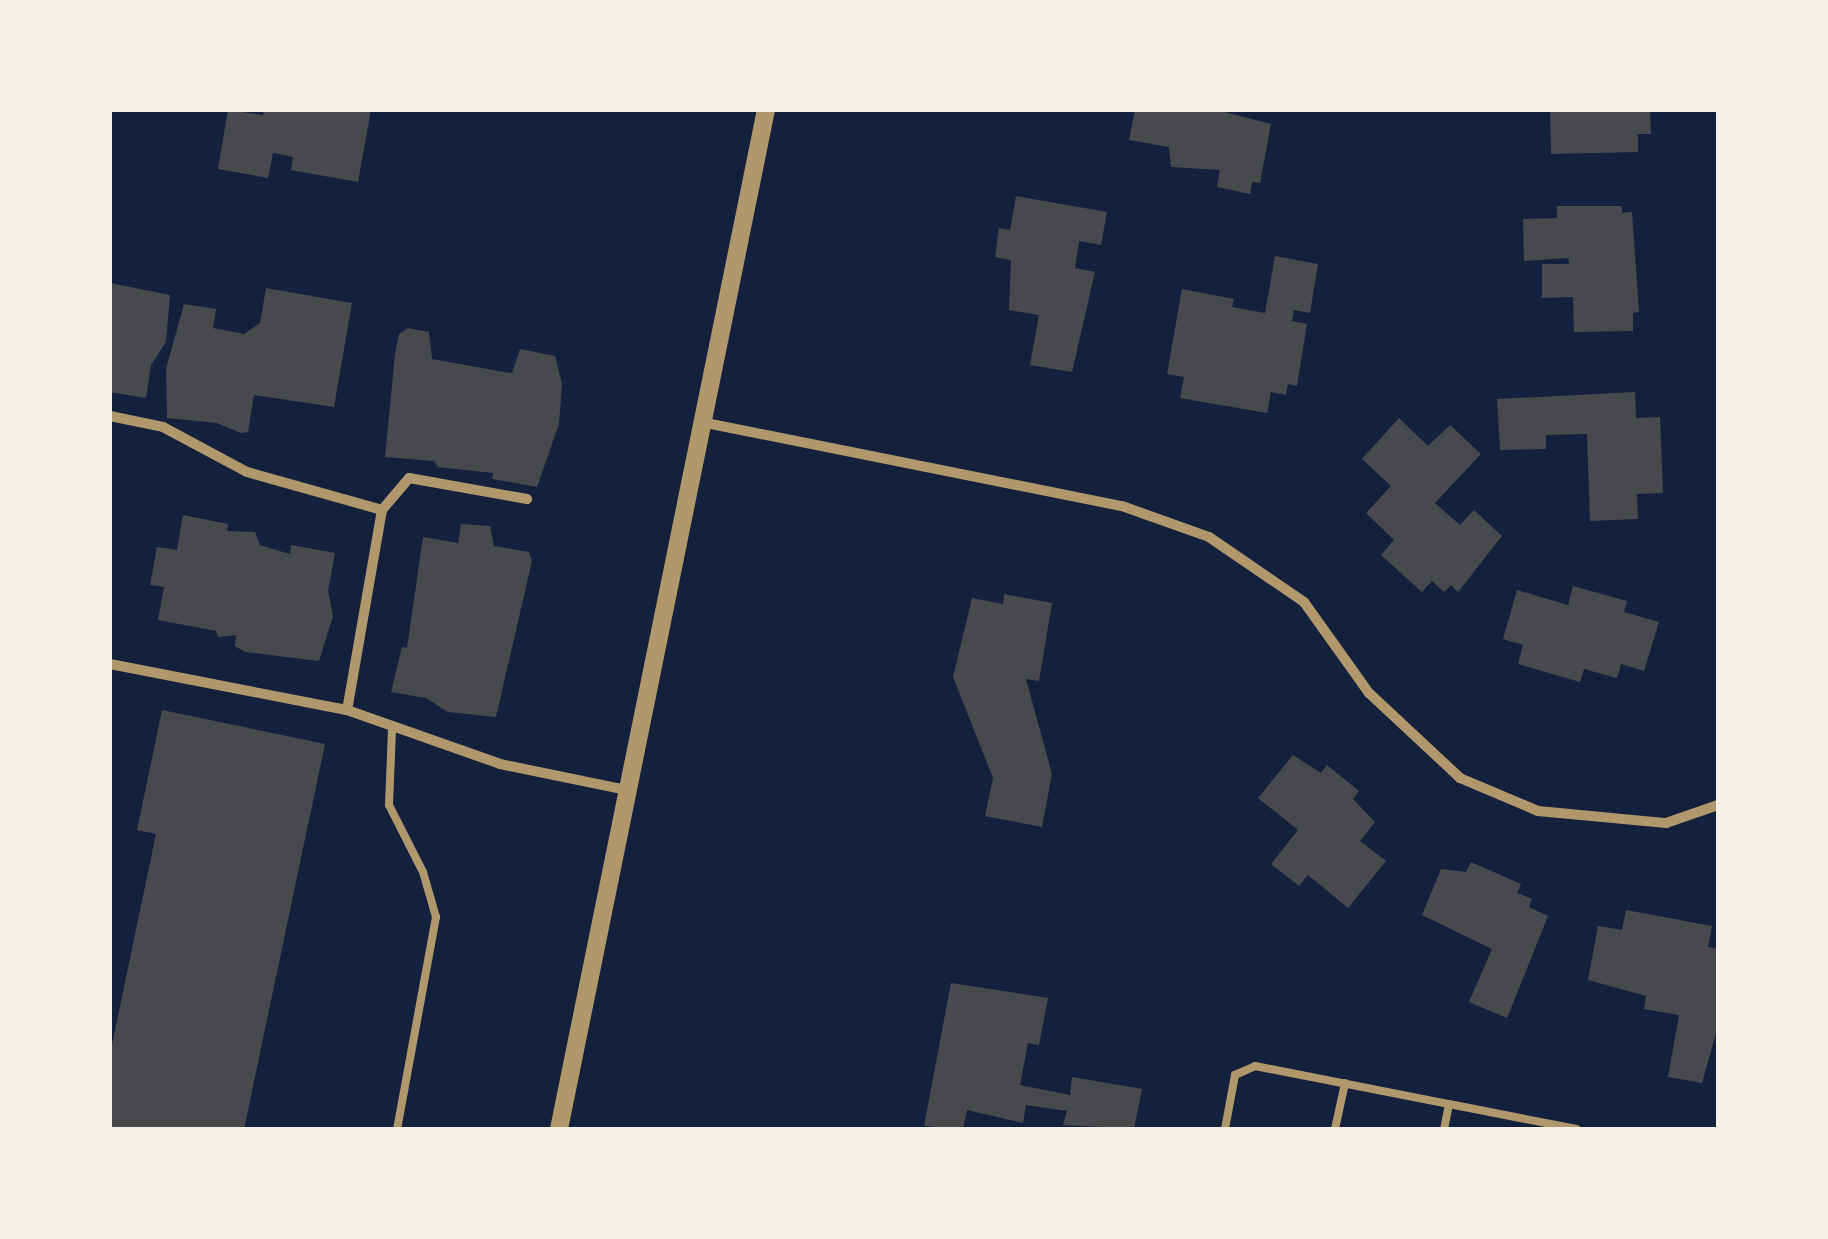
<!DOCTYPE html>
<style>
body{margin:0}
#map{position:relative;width:1828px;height:1239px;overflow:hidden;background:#14213d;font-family:"DM Sans",sans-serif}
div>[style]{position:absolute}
.building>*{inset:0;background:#48494c}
.service>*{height:8px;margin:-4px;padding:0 4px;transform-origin:4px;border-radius:4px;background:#b1986c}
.minor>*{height:10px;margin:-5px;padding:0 5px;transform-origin:5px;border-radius:5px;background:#b1986c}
.tertiary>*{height:18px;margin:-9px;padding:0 9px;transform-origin:9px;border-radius:9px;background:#b1986c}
span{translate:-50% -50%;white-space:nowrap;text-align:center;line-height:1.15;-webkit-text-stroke:8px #f6f1e7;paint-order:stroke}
.frame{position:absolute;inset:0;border:112px solid #f6f1e7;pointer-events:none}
</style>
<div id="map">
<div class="building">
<div style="clip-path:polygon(228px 110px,263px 115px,264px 110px,371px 110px,358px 182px,291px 170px,293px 157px,273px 153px,268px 178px,218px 169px)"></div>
<div style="clip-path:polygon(1135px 110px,1217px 110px,1271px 124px,1260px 183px,1252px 182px,1250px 194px,1217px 187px,1220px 170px,1171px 167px,1169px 147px,1129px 140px)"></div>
<div style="clip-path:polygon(1550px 110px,1650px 110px,1651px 134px,1638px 134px,1638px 152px,1551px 154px)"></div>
<div style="clip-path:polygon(1016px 196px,1107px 212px,1101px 245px,1079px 241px,1075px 268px,1095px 272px,1072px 372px,1030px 365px,1039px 315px,1009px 310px,1011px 260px,995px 257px,999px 228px,1010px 230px)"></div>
<div style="clip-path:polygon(1557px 206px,1622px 206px,1622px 213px,1632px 212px,1639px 312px,1633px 313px,1633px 331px,1574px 332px,1573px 297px,1542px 298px,1542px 264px,1569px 264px,1568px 258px,1524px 261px,1523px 219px,1557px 218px)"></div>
<div style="clip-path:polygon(1275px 256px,1318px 264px,1310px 313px,1294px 310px,1292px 321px,1307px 324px,1297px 386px,1288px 384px,1286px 395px,1271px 392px,1267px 413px,1180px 398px,1184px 377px,1167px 374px,1182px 289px,1234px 299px,1232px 307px,1265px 313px)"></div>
<div style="clip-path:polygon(110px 283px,170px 295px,166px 342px,151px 365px,146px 398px,110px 392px)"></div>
<div style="clip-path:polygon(266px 288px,352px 303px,334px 407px,254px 395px,248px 432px,241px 433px,217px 423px,167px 418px,166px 369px,184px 304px,216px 309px,213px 328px,244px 334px,260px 323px)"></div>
<div style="clip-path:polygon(408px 328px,429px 332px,432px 359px,504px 372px,512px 373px,520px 349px,555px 356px,562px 384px,559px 424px,537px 487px,492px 479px,493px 473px,438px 467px,434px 461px,385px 457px,395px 354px,399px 334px)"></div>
<div style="clip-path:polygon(1635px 392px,1636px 418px,1660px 417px,1663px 493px,1637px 494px,1638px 519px,1590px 521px,1587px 434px,1546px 435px,1546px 449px,1500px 450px,1497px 399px)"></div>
<div style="clip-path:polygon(1399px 418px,1428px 446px,1450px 425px,1481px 454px,1435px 503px,1460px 525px,1474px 510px,1502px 536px,1458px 592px,1451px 585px,1444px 592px,1432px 581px,1422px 592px,1381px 555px,1394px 540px,1366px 513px,1391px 486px,1362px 459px)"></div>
<div style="clip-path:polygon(183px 515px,228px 524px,227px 531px,255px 532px,260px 545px,283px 552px,290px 554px,291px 545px,335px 553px,328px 591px,333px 616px,319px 661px,245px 652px,235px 646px,236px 635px,218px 637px,216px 631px,158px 620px,164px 587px,150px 585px,157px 547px,177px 550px)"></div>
<div style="clip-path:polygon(461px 524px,490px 526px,494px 546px,529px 552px,532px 561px,496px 717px,448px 712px,426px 698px,391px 692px,402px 647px,407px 648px,423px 537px,458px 543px)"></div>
<div style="clip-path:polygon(1573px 586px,1627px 601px,1624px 612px,1659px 622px,1644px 671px,1621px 664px,1617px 678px,1584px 669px,1580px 682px,1518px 664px,1523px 645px,1503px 639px,1517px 590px,1568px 605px)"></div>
<div style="clip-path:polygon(1004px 594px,1052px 603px,1039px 681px,1026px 679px,1052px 774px,1042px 827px,985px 816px,993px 778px,953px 677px,972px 598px,1003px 604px)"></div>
<div style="clip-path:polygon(162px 710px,325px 744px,244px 1129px,110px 1129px,110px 1054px,156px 834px,137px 830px)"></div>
<div style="clip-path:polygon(1293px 755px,1321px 773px,1327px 765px,1359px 791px,1353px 799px,1375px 822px,1360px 841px,1386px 861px,1348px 908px,1308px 875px,1299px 886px,1271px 864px,1298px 830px,1258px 798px)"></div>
<div style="clip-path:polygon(1471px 862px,1521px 884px,1517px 893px,1532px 899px,1529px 907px,1548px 916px,1507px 1018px,1469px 1002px,1492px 949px,1422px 915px,1441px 869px,1466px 872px)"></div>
<div style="clip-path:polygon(1626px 910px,1712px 926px,1708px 947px,1718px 949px,1718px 1026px,1702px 1083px,1668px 1077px,1679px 1015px,1644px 1009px,1646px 996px,1588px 980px,1598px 926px,1622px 930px)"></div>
<div style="clip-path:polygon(951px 983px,1048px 998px,1039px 1045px,1028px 1043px,1020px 1085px,1070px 1095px,1072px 1077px,1142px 1089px,1134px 1129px,1063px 1125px,1067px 1111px,1026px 1105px,1023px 1123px,967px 1110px,963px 1129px,924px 1126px)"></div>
</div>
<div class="service">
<div style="left:392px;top:730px;width:75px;rotate:92.3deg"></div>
<div style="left:389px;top:805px;width:75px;rotate:63.1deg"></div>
<div style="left:423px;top:872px;width:47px;rotate:73.9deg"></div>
<div style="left:436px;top:917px;width:216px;rotate:100.4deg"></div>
<div style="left:1449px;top:1104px;width:130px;rotate:11.1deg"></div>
<div style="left:1225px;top:1129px;width:55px;rotate:-79.5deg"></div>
<div style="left:1235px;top:1075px;width:22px;rotate:-24deg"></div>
<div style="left:1255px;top:1066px;width:198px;rotate:11.1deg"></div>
<div style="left:1449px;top:1104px;width:25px;rotate:101deg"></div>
<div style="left:1335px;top:1129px;width:47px;rotate:-77.7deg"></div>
</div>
<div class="minor">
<div style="left:110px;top:416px;width:54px;rotate:11.7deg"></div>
<div style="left:163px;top:427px;width:95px;rotate:28.2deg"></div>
<div style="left:247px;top:472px;width:140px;rotate:15.7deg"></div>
<div style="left:382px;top:510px;width:42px;rotate:-49.8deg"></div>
<div style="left:409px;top:478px;width:120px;rotate:10.1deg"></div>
<div style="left:701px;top:422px;width:429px;rotate:11.3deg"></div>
<div style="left:1122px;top:506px;width:92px;rotate:19.6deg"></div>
<div style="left:1209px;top:537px;width:115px;rotate:34.4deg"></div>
<div style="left:1304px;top:602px;width:112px;rotate:54.5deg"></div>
<div style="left:1369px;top:693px;width:125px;rotate:43deg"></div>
<div style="left:1460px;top:778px;width:85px;rotate:22.9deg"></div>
<div style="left:1538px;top:811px;width:129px;rotate:5.4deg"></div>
<div style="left:1666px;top:823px;width:55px;rotate:-19.1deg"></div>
<div style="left:382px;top:510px;width:203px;rotate:99.9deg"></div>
<div style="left:347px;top:710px;width:162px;rotate:19.4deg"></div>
<div style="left:500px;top:764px;width:130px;rotate:11.6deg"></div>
<div style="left:110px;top:664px;width:241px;rotate:11deg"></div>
</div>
<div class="tertiary">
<div style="left:559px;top:1129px;width:1040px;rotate:-78.52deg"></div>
</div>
<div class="frame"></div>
</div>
